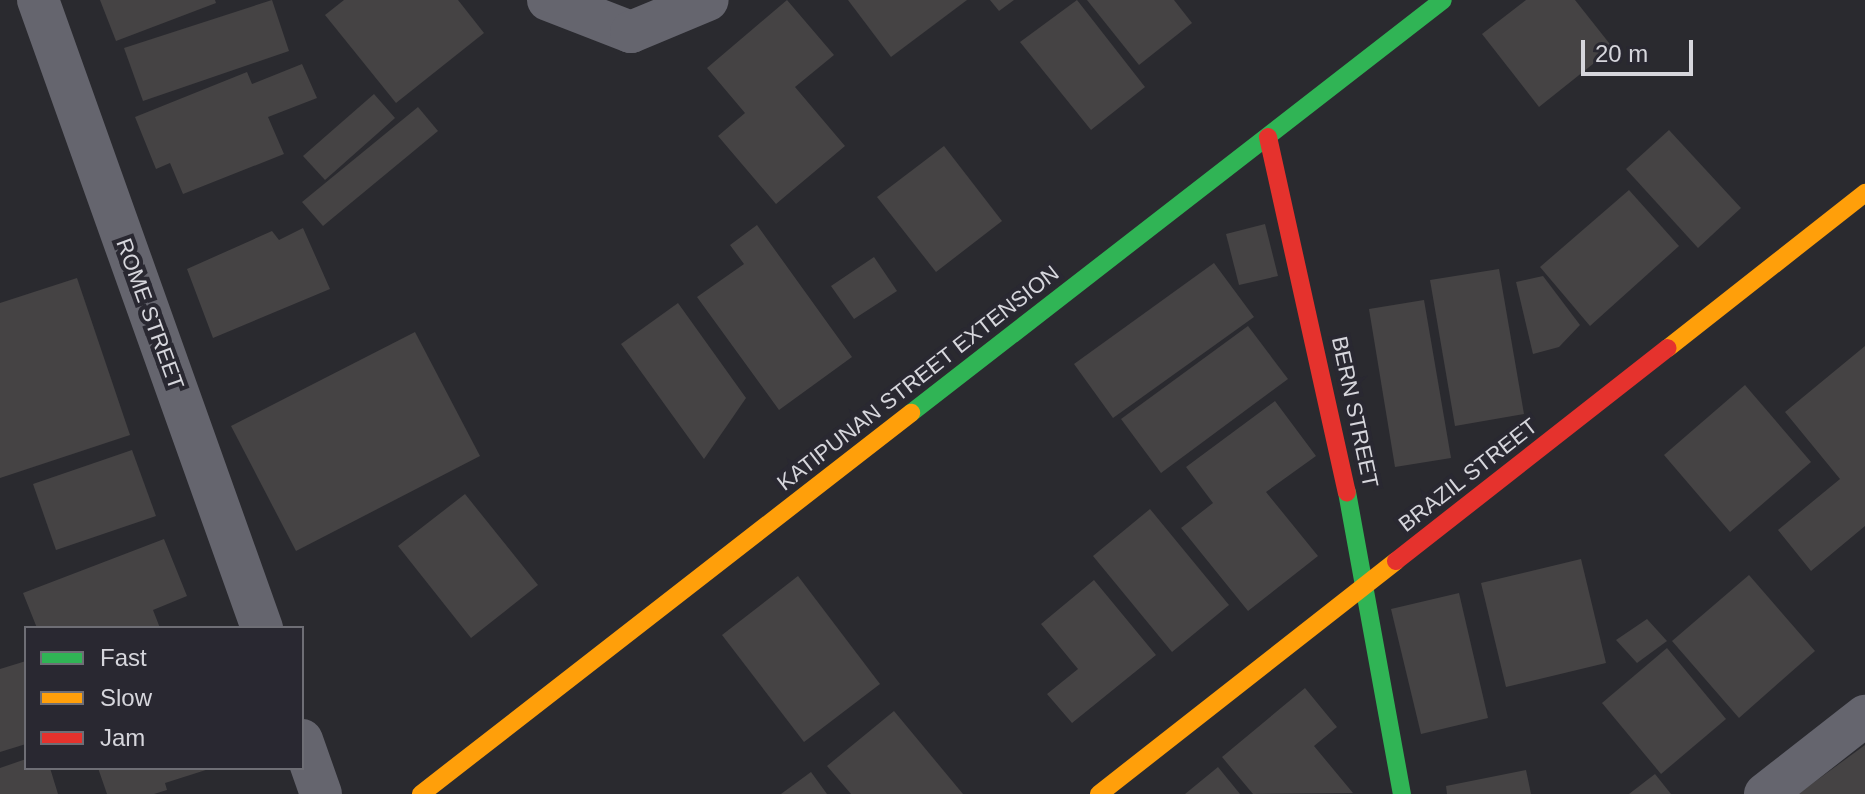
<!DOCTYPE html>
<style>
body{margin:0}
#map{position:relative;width:1865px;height:794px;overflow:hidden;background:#2a2a2f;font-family:Helvetica,sans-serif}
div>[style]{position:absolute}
.building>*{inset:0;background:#454344}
.street>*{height:42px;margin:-21px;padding:0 21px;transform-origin:21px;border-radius:21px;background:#65656e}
.fast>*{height:18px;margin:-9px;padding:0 9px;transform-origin:9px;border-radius:9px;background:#30b455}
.slow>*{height:18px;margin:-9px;padding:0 9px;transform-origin:9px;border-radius:9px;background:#ff9f0a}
.jam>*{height:18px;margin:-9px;padding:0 9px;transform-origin:9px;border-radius:9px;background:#e5322d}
span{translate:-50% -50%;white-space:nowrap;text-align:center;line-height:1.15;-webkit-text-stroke:8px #292831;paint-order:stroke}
.street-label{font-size:22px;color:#d6d6dc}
.legend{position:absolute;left:24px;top:626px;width:280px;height:144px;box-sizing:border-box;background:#292831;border:2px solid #6e6e75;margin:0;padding:10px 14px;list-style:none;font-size:24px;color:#d6d6dc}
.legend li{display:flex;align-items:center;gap:16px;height:40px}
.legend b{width:40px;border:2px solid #6e6e75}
.scale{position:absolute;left:1581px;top:40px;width:112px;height:36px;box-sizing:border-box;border:4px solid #d6d6dc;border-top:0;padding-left:10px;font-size:24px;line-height:28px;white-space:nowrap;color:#d6d6dc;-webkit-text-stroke:6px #292831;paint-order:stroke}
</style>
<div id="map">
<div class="building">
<div style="clip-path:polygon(100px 0,215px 0,216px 3px,116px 41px)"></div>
<div style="clip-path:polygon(272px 0,289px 51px,143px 101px,124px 48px)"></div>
<div style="clip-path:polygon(344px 0,458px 0,484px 33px,396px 103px,325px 15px)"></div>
<div style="clip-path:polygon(787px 0,834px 55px,795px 87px,845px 146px,776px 204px,718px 136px,745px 113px,707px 68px)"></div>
<div style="clip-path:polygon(848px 0,967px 0,891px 57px)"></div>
<div style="clip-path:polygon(990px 0,1014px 0,999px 11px)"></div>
<div style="clip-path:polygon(1077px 0,1145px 87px,1091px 130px,1020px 42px)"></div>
<div style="clip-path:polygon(1087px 0,1174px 0,1192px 23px,1139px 65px)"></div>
<div style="clip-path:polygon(1526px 0,1575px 0,1613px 48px,1539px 107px,1482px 34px)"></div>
<div style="clip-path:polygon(302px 64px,317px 98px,268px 117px,284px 154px,183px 194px,170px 163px,156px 169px,135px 117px,247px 72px,252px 84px)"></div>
<div style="clip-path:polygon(374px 94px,395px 118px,325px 180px,303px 156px)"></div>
<div style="clip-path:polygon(418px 107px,438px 131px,323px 226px,302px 202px)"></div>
<div style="clip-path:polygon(1669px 130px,1741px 208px,1698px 248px,1626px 169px)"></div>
<div style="clip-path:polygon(944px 146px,1002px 221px,936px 272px,877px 197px)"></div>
<div style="clip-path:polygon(1629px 190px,1679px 246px,1590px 326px,1540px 267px)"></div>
<div style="clip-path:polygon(1265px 224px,1278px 276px,1239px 285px,1226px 234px)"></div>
<div style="clip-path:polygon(757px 225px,852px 357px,779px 410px,697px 297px,744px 264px,730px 245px)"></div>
<div style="clip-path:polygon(303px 228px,330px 289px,213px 338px,187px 269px,272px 231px,279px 240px)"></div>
<div style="clip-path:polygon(874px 257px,897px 291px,854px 319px,831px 286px)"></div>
<div style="clip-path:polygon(1214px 263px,1254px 317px,1113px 418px,1074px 364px)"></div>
<div style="clip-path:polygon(1499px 269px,1524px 414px,1455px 426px,1430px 280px)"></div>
<div style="clip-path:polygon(1543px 276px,1580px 325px,1559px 347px,1533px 354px,1516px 282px)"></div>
<div style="clip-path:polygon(77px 278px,130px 435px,0 478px,0 303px)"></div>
<div style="clip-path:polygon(1424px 300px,1451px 458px,1395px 467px,1369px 309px)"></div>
<div style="clip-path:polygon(678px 303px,746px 398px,704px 459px,621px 344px)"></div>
<div style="clip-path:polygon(1248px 326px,1288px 379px,1161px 473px,1121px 419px)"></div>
<div style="clip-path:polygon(415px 332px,480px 456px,296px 551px,231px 426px)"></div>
<div style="clip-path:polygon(1865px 346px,1865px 526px,1811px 571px,1778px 530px,1840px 479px,1785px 412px)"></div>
<div style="clip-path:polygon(1745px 385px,1811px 462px,1730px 532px,1664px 455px)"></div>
<div style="clip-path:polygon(1275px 401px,1316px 456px,1266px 492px,1318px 556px,1248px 611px,1181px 528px,1213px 503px,1186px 467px)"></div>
<div style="clip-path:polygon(132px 450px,156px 516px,56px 550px,33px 484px)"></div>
<div style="clip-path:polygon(465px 494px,538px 585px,471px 638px,398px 546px)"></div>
<div style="clip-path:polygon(1150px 509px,1229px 605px,1172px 652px,1093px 556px)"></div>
<div style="clip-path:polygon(164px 539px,187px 596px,153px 610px,160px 628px,37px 628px,23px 593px)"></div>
<div style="clip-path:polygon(1581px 559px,1606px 663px,1506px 687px,1481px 583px)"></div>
<div style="clip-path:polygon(1749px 575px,1815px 651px,1739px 718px,1672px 641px)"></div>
<div style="clip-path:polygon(798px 576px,880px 684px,804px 742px,722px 635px)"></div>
<div style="clip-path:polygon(1094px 580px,1156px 655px,1072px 723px,1047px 694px,1078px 669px,1041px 624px)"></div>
<div style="clip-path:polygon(1459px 593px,1488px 718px,1421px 734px,1391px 609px)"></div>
<div style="clip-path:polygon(1647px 619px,1667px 641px,1637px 663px,1616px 640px)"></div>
<div style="clip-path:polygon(1667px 648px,1726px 719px,1661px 774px,1602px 703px)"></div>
<div style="clip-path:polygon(26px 661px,26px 744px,0 752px,0 669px)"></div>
<div style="clip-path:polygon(1305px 688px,1337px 727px,1314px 746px,1353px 793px,1253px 794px,1222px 757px)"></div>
<div style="clip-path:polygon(894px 711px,963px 794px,851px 794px,827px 766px)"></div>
<div style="clip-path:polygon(1865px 745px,1865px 794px,1798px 794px)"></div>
<div style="clip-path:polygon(26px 759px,26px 768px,50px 768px,58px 794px,0 794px,0 768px)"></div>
<div style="clip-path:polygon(1218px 767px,1240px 794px,1185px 794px)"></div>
<div style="clip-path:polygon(98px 768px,209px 768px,209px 769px,165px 783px,167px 790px,154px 794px,107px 794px)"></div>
<div style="clip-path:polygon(1526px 770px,1531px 794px,1447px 794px,1446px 786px)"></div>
<div style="clip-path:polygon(811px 772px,827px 794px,781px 794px)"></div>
<div style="clip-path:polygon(1655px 774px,1671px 794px,1629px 794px)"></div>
</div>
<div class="street">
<div style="left:38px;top:0;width:667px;rotate:70.37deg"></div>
<div style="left:548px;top:0;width:89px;rotate:21.1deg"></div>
<div style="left:631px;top:32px;width:83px;rotate:-22.6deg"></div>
<div style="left:302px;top:740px;width:57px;rotate:70.6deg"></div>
<div style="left:1765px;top:794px;width:127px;rotate:-38deg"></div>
</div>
<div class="fast">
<div style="left:911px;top:413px;width:673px;rotate:-37.82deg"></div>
<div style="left:1347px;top:492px;width:307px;rotate:79.7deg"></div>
</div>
<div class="slow">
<div style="left:1668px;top:348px;width:251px;rotate:-38.2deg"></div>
<div style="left:421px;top:794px;width:621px;rotate:-37.87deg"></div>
<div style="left:1099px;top:794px;width:377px;rotate:-38.1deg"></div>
</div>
<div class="jam">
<div style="left:1268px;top:137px;width:364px;rotate:77.5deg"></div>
<div style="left:1396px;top:561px;width:345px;rotate:-38.1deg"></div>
</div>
<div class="street-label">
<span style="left:150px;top:314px;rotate:70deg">ROME STREET</span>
<span style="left:918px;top:378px;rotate:-38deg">KATIPUNAN STREET EXTENSION</span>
<span style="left:1355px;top:412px;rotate:78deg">BERN STREET</span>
<span style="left:1468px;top:475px;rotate:-38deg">BRAZIL STREET</span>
</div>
<ul class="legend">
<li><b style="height:10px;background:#30b455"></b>Fast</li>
<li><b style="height:10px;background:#ff9f0a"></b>Slow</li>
<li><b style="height:10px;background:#e5322d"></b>Jam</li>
</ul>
<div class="scale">20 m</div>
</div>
